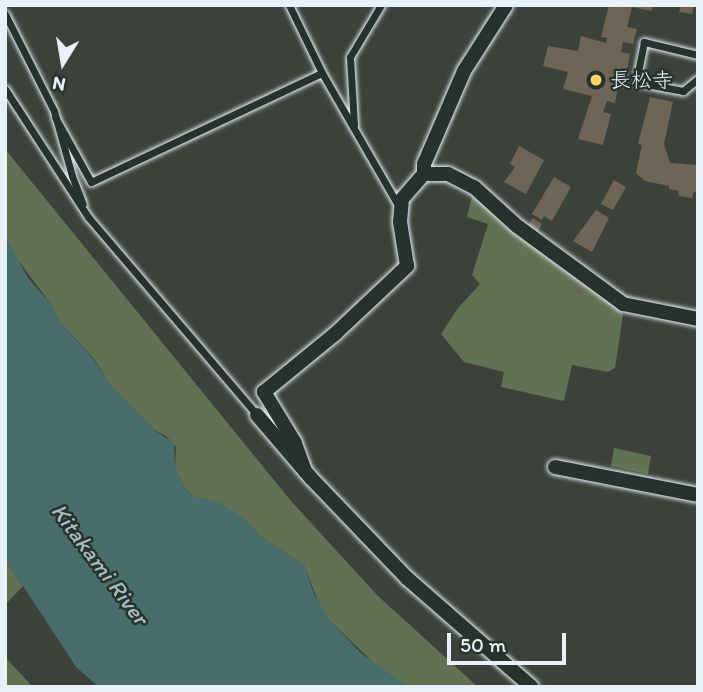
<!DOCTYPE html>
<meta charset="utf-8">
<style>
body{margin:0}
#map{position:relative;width:703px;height:692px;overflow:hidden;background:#3c423a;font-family:Itim,"Klee One",sans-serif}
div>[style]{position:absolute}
.green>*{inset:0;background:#617254}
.water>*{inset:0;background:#496d6d}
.building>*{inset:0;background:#6e6557}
.roads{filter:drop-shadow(0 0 2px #e8f1f8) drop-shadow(0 0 2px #e8f1f8)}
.service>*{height:7px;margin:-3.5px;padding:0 3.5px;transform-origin:3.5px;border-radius:3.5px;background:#26332d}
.minor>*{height:14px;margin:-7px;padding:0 7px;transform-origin:7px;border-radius:7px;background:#26332d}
.dots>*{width:19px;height:19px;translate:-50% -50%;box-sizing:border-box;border:4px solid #26332d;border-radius:50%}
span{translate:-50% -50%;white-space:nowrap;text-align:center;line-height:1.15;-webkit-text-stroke:5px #26332d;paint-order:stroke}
.poi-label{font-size:21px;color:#e8f1f8}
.left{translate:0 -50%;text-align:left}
.water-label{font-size:23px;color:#a8bcc0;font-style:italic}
.frame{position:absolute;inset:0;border:7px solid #e8f1f8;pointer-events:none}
.north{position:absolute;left:28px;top:28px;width:70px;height:70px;-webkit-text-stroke:5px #26332d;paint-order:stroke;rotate:191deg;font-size:19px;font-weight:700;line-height:28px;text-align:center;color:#e8f1f8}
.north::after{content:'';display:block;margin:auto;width:24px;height:32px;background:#e8f1f8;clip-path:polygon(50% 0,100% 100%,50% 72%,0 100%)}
.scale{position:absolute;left:447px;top:633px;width:119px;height:32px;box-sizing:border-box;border:4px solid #e8f1f8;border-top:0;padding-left:9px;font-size:21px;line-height:24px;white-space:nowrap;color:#e8f1f8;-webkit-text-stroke:5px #26332d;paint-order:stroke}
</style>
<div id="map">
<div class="green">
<div style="clip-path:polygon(5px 149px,291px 501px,378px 596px,478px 687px,409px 687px,378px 667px,331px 622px,320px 606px,304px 565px,259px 536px,247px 521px,192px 496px,185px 489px,175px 468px,176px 447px,166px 436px,153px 429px,111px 386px,95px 360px,59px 321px,50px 303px,15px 256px,5px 236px)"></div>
<div style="clip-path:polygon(473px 193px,503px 224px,619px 308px,623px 315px,615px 368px,608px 372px,572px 365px,564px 401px,501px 387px,504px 372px,464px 362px,441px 334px,458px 308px,480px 284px,472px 275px,488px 224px,467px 217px)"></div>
<div style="clip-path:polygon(614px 448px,651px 456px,648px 474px,611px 466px)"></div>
<div style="clip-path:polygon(5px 558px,23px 586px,5px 605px)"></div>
<div style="clip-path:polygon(5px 657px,33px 687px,5px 687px)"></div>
</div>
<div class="water">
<div style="clip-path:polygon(5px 236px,28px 278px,50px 303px,59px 321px,95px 361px,111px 386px,153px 429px,174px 443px,175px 468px,185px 489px,192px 496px,221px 503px,247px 521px,259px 536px,304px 565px,314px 594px,331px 622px,362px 654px,409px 687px,99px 687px,76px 667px,5px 558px)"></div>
</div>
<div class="building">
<div style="clip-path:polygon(609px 5px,653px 5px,651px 11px,632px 7px,627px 27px,637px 29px,633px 44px,623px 42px,621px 52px,630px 54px,627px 70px,630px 71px,625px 89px,618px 88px,615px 103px,607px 101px,603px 112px,611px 114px,603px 145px,578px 139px,592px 96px,563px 89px,568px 72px,543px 66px,548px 46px,578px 51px,581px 36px,606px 43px,607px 38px,601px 37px)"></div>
<div style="clip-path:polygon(681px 5px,694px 5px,692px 14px,679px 12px)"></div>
<div style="clip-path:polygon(650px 97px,673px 102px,664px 144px,670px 163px,698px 165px,698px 192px,694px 192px,692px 198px,679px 196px,678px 191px,669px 189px,669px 186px,645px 181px,636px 173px,642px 145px,638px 144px)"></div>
<div style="clip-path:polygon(519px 146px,544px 160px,526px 194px,504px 182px,515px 167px,510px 164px)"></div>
<div style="clip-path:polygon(554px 177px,571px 187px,552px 221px,544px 216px,542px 220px,532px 214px)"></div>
<div style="clip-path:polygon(614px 180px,626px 187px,613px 210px,601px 204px)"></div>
<div style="clip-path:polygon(596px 210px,609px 218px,592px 252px,573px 241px)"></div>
<div style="clip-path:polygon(533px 218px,542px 224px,537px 233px,527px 227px)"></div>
<div style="clip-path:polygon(578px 283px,587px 289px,582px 296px,573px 291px)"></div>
</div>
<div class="roads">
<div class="service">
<div style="left:289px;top:5px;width:76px;rotate:64.1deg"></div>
<div style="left:322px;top:73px;width:155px;rotate:60.1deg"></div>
<div style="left:5px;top:14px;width:109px;rotate:63.2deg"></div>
<div style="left:54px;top:111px;width:67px;rotate:74.5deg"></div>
<div style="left:72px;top:176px;width:30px;rotate:69deg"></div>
<div style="left:698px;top:55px;width:56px;rotate:-166.5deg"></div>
<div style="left:644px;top:42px;width:41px;rotate:101.3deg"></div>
<div style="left:636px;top:82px;width:48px;rotate:10.8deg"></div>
<div style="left:683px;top:91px;width:19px;rotate:-39deg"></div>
<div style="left:5px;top:89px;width:153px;rotate:57deg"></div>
<div style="left:88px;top:217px;width:260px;rotate:49.5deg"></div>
<div style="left:55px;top:117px;width:74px;rotate:61deg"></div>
<div style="left:91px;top:182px;width:255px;rotate:-25.3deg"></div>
<div style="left:354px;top:125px;width:68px;rotate:-93.4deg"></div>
<div style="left:350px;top:57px;width:61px;rotate:-59.2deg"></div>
</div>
<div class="minor">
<div style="left:424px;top:174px;width:10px;rotate:-90deg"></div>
<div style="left:424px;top:164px;width:101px;rotate:-66.7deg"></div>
<div style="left:464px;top:71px;width:78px;rotate:-57.5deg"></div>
<div style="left:257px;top:415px;width:83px;rotate:49.4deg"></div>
<div style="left:311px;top:478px;width:140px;rotate:46.2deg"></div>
<div style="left:408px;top:579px;width:164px;rotate:41.1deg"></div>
<div style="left:555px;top:467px;width:146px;rotate:11.1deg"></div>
<div style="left:305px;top:471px;width:30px;rotate:-110deg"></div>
<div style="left:295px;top:443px;width:60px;rotate:-121.3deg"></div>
<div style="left:264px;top:392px;width:93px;rotate:-39.3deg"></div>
<div style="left:336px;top:333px;width:98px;rotate:-43.3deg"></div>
<div style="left:407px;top:266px;width:45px;rotate:-99deg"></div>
<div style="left:400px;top:222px;width:23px;rotate:-85deg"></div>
<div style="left:402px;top:199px;width:33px;rotate:-49deg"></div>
<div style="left:424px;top:174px;width:24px"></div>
<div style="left:448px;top:174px;width:29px;rotate:27deg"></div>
<div style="left:474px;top:187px;width:58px;rotate:42.2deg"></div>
<div style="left:517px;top:226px;width:132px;rotate:36.3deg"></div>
<div style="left:623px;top:304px;width:76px;rotate:11.3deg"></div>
</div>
</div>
<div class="dots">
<div style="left:596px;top:80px;background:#ffd166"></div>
</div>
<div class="poi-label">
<span class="left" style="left:610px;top:80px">長松寺</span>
</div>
<div class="water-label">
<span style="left:100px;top:564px;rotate:53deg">Kitakami River</span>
</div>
<div class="frame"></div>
<div class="north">N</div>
<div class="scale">50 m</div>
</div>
